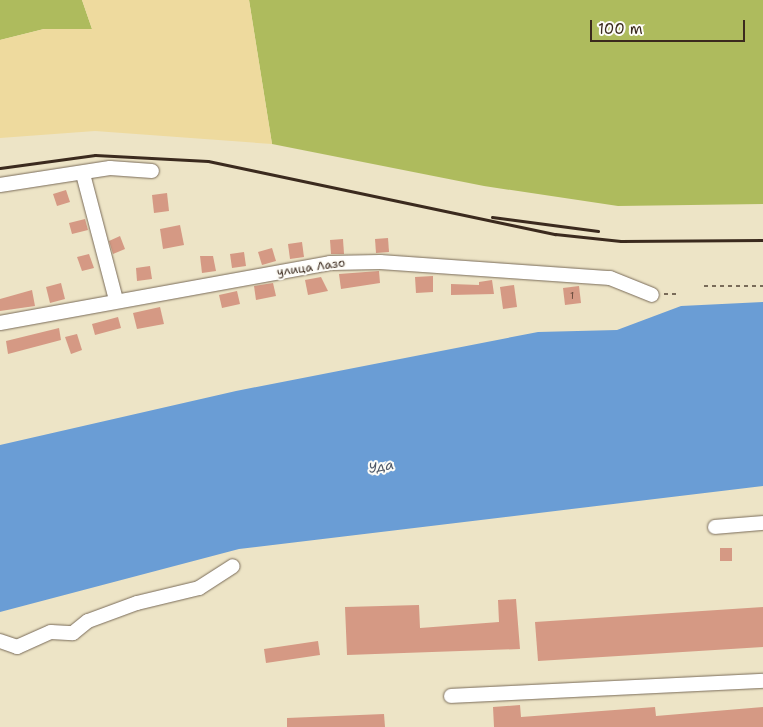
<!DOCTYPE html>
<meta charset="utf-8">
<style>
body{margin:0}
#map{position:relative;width:763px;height:727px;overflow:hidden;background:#ede4c6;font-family:"Shantell Sans",sans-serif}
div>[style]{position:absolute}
.green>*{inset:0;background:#aebb5d}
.sand>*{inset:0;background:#eeda9e}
.water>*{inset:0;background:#6a9dd5}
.building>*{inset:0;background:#d59984}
.path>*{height:2px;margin-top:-1px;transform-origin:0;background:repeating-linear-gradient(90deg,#796b59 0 4px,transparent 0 8px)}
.roads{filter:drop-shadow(0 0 1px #796b59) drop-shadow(0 0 1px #796b59)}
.minor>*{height:14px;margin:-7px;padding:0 7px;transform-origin:7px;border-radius:7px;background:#fff}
.rail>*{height:3px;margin:-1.5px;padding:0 1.5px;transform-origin:1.5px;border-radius:1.5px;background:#3b2a1e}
span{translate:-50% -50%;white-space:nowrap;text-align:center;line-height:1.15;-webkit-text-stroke:4px #fdfcf7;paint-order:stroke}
.number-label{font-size:10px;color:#624638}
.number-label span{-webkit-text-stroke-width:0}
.street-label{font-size:12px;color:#3b2a1e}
.water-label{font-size:14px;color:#4e5867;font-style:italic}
.scale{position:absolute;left:590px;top:20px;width:155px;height:22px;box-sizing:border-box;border:2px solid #3b2a1e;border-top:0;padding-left:6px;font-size:15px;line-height:18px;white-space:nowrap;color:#3b2a1e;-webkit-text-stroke:4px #fdfcf7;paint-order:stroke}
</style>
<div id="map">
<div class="green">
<div style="clip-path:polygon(0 0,82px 0,92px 29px,44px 29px,0 40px)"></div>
<div style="clip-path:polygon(249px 0,763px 0,763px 204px,618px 206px,484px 186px,272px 144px)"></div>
</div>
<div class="sand">
<div style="clip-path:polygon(82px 0,249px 0,272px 144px,95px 131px,0 138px,0 40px,44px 29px,92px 29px)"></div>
</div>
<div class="water">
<div style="clip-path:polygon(763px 302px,763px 486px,239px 549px,0 612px,0 445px,236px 391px,538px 332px,617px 330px,681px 306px)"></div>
</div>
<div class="building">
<div style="clip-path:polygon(66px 190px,70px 202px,57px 206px,53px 194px)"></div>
<div style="clip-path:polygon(167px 193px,169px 211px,154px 213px,152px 195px)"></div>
<div style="clip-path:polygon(85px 219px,88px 230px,72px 234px,69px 223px)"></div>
<div style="clip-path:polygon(180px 225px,184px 245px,163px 249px,160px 229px)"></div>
<div style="clip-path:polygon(120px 236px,125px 249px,113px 254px,109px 241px)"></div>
<div style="clip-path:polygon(388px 238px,389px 252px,376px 253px,375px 239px)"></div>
<div style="clip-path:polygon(343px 239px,344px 254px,331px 254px,330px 240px)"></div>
<div style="clip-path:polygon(302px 242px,304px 257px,290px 259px,288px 244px)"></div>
<div style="clip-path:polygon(272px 248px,276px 261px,262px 265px,258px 252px)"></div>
<div style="clip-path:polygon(244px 252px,246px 266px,232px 268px,230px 254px)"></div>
<div style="clip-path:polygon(89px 254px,94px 268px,82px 271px,77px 257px)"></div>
<div style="clip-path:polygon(200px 256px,213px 256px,216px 271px,202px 273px)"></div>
<div style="clip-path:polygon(150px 266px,152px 279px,137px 281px,136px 268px)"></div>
<div style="clip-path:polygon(379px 271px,380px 283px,341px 289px,339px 274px)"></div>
<div style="clip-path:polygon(433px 276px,433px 292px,416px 293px,415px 277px)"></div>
<div style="clip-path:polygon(321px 277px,328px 291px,308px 295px,305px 280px)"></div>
<div style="clip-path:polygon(492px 280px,494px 294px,451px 295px,451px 284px,479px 285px,479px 282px)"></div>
<div style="clip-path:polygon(61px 283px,65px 299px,50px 303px,46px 287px)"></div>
<div style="clip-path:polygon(273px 283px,276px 296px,256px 300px,254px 286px)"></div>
<div style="clip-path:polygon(514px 285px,517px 307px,503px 309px,500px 287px)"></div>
<div style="clip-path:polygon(579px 286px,581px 303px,565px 305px,563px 288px)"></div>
<div style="clip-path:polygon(32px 290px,35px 306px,0 311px,0 299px)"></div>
<div style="clip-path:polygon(237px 291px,240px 304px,222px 308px,219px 295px)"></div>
<div style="clip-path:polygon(160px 307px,164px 324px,137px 329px,133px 313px)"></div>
<div style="clip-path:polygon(118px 317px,121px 328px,95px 335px,92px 324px)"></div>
<div style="clip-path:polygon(59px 328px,61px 340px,8px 354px,6px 341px)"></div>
<div style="clip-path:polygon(77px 334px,82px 350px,71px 354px,65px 337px)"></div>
<div style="clip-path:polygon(720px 548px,732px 548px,732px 561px,720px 561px)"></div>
<div style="clip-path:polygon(516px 599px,520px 649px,347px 655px,345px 607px,419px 605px,420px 628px,499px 622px,498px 600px)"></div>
<div style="clip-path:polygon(763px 607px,763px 647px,538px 661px,535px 622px)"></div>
<div style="clip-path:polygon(318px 641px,320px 655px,266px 663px,264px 649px)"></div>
<div style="clip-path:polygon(520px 705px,521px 717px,655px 707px,656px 716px,763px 707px,763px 727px,494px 727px,493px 707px)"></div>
<div style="clip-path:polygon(384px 714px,385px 727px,287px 727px,287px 718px)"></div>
</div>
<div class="path">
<div style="left:704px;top:286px;width:59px"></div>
<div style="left:664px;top:294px;width:13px"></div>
</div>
<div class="roads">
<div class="minor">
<div style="left:83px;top:174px;width:130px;rotate:75.3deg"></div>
<div style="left:0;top:185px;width:111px;rotate:-8.8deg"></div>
<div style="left:110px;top:168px;width:42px;rotate:4.1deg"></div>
<div style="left:0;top:323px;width:335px;rotate:-10.3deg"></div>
<div style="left:330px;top:263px;width:50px;rotate:-1.1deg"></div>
<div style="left:380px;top:262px;width:231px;rotate:4deg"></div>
<div style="left:610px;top:278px;width:45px;rotate:22deg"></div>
<div style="left:715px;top:527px;width:48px;rotate:-4.8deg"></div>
<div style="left:0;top:641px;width:18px;rotate:19deg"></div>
<div style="left:17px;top:647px;width:37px;rotate:-24deg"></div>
<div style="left:51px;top:632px;width:22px;rotate:3deg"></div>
<div style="left:73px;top:633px;width:19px;rotate:-39deg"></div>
<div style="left:88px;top:621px;width:52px;rotate:-20.2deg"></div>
<div style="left:137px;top:603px;width:64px;rotate:-13.6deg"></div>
<div style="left:199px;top:588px;width:40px;rotate:-32.9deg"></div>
<div style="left:451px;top:696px;width:312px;rotate:-2.8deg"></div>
</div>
</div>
<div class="rail">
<div style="left:0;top:168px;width:96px;rotate:-7.8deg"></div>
<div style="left:95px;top:155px;width:113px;rotate:3deg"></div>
<div style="left:208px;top:161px;width:355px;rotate:11.9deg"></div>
<div style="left:555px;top:234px;width:66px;rotate:6.1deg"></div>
<div style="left:621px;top:241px;width:142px;rotate:-0.4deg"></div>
<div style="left:492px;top:217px;width:107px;rotate:7.5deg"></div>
</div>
<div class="number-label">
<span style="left:572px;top:296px">1</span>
</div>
<div class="street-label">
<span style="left:311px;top:268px;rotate:-8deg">улица Лазо</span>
</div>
<div class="water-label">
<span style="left:381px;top:466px;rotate:-9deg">Уда</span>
</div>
<div class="scale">100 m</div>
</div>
